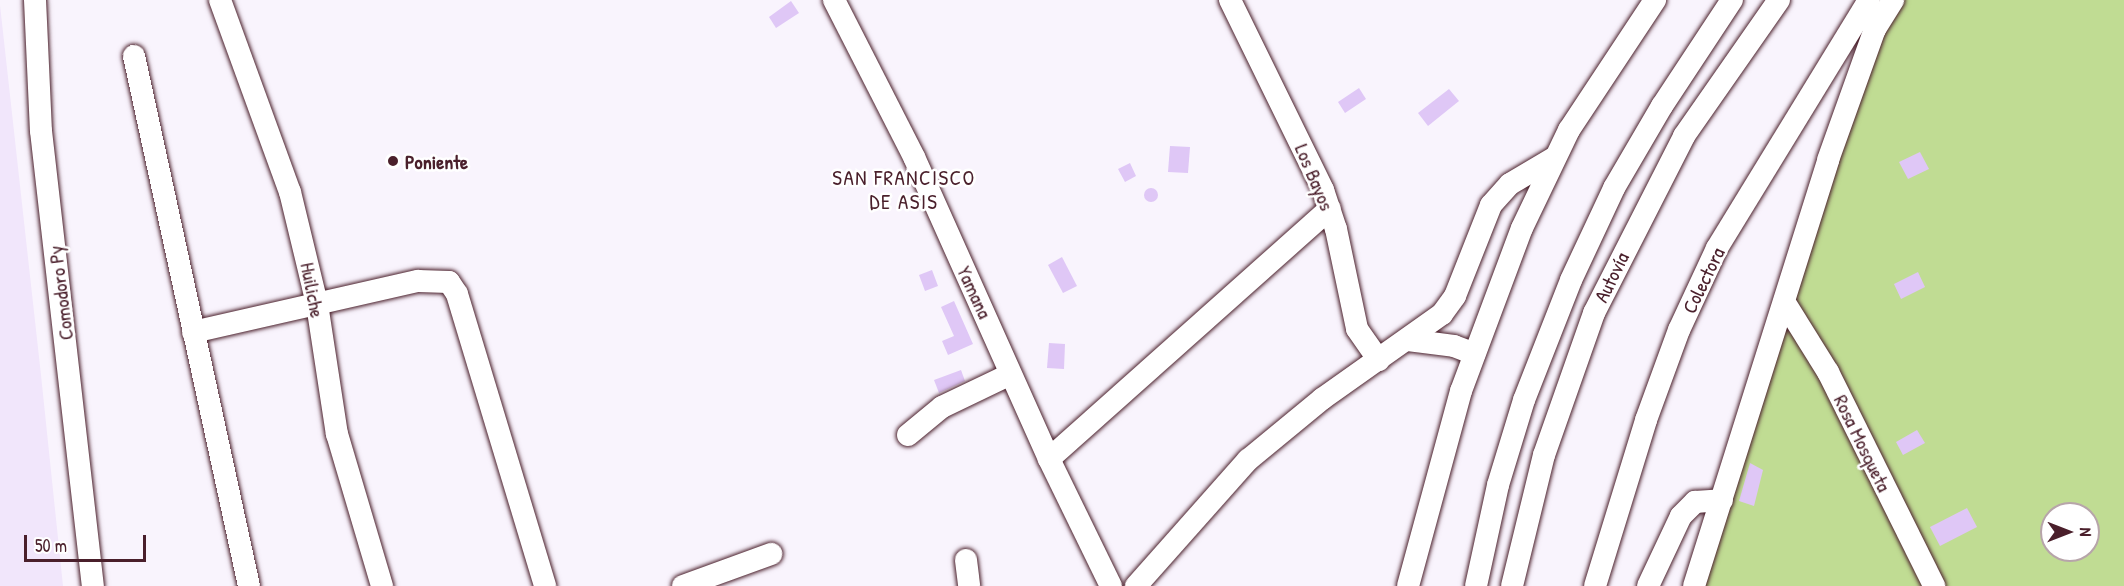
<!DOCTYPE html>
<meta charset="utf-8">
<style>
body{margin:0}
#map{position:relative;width:2124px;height:586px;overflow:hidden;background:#f9f4fd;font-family:"Patrick Hand",sans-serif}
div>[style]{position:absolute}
.built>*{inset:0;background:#f1e6fb}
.green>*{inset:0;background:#c0dc93}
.building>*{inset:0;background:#dfc7f6}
.round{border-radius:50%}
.roads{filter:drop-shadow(0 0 2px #4a1f2b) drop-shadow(0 0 2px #4a1f2b)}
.minor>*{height:22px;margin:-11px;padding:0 11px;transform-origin:11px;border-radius:11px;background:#fff}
.dots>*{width:16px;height:16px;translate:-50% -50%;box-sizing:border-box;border:3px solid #fff;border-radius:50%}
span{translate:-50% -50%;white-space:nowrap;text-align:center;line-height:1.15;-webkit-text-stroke:5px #fff;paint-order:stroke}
.poi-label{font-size:20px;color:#4a1f2b;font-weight:700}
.left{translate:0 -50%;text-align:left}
.street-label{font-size:20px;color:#4a1f2b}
.neighbourhood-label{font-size:21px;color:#4a1f2b;letter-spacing:1.5px}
.north{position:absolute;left:2040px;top:502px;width:60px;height:60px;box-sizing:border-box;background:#fff;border:2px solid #b7a5aa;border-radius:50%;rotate:90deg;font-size:16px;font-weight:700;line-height:24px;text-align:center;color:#4a1f2b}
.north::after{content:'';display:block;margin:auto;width:21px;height:27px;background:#4a1f2b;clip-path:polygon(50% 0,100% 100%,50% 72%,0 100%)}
.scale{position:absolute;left:24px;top:535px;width:122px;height:27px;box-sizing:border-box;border:3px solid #4a1f2b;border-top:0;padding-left:8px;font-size:18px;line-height:21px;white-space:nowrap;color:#4a1f2b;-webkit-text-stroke:4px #fff;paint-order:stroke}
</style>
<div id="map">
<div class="built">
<div style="clip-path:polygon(0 5px,41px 375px,63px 586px,0 586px)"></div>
</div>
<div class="green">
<div style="clip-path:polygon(evenodd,1869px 0,2124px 0,2124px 586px,1694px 586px,1841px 121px,1869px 0,2052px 514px,2088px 514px,2088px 550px,2052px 550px,2052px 514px)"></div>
</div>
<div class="building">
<div style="clip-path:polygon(791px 1px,799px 13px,776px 28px,769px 17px)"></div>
<div style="clip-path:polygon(1359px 88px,1366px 99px,1345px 113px,1338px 102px)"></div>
<div style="clip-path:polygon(1449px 89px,1459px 101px,1428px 126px,1418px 113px)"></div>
<div style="clip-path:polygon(1170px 146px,1190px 147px,1188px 173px,1168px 172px)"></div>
<div style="clip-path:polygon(1920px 152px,1929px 169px,1908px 179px,1899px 162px)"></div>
<div style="clip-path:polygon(1130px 163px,1136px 176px,1125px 182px,1118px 169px)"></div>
<div class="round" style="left:1144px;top:188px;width:14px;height:14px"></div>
<div style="clip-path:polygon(1062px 257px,1077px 286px,1063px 293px,1048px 265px)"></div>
<div style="clip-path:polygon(932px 270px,938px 286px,925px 291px,919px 275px)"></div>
<div style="clip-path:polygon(1918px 272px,1925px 287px,1901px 299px,1894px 284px)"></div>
<div style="clip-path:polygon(954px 301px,973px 344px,948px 355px,942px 341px,954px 336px,941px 307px)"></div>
<div style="clip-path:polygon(1049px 343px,1065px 344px,1064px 369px,1047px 368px)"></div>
<div style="clip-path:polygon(961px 370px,965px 381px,939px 393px,934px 380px)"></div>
<div style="clip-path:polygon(1917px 430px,1925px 443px,1903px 455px,1896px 442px)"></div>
<div style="clip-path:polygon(1750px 463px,1763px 470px,1754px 506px,1739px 501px)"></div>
<div style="clip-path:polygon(1967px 508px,1977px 527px,1940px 546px,1930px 527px)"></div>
</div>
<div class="roads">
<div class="minor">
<div style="left:35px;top:0;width:131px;rotate:87.4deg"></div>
<div style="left:41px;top:131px;width:458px;rotate:83.5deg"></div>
<div style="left:220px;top:0;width:204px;rotate:70deg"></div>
<div style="left:290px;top:192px;width:115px;rotate:76.4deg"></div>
<div style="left:317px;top:304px;width:132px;rotate:81.3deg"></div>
<div style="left:337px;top:434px;width:159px;rotate:73.5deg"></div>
<div style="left:834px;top:0;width:176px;rotate:63deg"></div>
<div style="left:914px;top:157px;width:331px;rotate:65.9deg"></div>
<div style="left:1049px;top:459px;width:141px;rotate:64deg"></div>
<div style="left:1230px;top:0;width:212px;rotate:63.9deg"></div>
<div style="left:1323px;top:190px;width:41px;rotate:71.6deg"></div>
<div style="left:1336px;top:229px;width:102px;rotate:78.1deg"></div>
<div style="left:1357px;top:329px;width:38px;rotate:55deg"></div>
<div style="left:1875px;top:29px;width:34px;rotate:-58deg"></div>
<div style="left:134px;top:56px;width:542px;rotate:77.76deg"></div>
<div style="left:1785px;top:303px;width:81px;rotate:58.1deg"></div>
<div style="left:1828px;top:372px;width:239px;rotate:63.6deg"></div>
<div style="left:193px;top:332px;width:231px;rotate:-12.8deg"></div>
<div style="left:418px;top:281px;width:31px;rotate:2deg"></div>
<div style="left:449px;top:282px;width:14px;rotate:56deg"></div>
<div style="left:457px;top:294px;width:305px;rotate:73.2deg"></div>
<div style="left:1408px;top:340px;width:46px;rotate:7.4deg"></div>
<div style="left:1454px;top:346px;width:22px;rotate:21deg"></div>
<div style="left:908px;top:435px;width:44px;rotate:-39.5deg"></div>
<div style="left:942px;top:407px;width:76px;rotate:-25.6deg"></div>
<div style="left:1049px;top:459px;width:376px;rotate:-41.7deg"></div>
<div style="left:966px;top:560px;width:26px;rotate:83deg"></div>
<div style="left:683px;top:586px;width:94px;rotate:-20deg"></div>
<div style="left:1136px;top:586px;width:169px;rotate:-48.4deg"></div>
<div style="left:1248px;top:460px;width:96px;rotate:-39.5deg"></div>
<div style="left:1322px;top:399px;width:147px;rotate:-35.3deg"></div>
<div style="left:1442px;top:314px;width:22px;rotate:-54deg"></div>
<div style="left:1455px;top:296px;width:98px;rotate:-68.4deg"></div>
<div style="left:1491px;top:205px;width:28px;rotate:-48deg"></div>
<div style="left:1510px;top:184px;width:51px;rotate:-30.6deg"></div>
<div style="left:1408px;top:586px;width:202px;rotate:-74.8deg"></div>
<div style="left:1461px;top:391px;width:174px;rotate:-69.5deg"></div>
<div style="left:1522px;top:228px;width:109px;rotate:-64.4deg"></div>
<div style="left:1569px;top:130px;width:156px;rotate:-56.5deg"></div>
<div style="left:1476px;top:586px;width:103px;rotate:-77.7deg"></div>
<div style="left:1498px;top:485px;width:89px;rotate:-73deg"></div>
<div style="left:1524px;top:400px;width:129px;rotate:-68.6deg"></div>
<div style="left:1571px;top:280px;width:102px;rotate:-64.9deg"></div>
<div style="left:1614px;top:188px;width:95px;rotate:-59.7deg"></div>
<div style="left:1662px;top:106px;width:127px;rotate:-56.6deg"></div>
<div style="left:1512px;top:586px;width:135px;rotate:-76.3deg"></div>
<div style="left:1544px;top:455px;width:151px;rotate:-70.6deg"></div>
<div style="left:1594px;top:313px;width:199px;rotate:-63deg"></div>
<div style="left:1684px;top:136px;width:166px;rotate:-55.1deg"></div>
<div style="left:1595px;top:586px;width:174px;rotate:-72.9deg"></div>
<div style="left:1646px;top:420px;width:96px;rotate:-69.9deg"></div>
<div style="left:1679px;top:330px;width:90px;rotate:-65.1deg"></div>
<div style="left:1717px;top:248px;width:291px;rotate:-58.5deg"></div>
<div style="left:1648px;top:586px;width:77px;rotate:-64.8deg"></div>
<div style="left:1681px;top:516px;width:20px;rotate:-45deg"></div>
<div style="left:1695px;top:502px;width:27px;rotate:-4deg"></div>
<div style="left:1694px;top:586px;width:447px;rotate:-72.5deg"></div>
<div style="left:1828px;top:160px;width:139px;rotate:-70.3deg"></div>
<div style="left:1875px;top:29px;width:22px;rotate:-122deg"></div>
</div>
</div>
<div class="dots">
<div style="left:393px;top:161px;background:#4a1f2b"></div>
</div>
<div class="poi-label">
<span class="left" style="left:405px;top:161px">Poniente</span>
</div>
<div class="street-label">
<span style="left:1315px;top:177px;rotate:67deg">Los Bayos</span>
<span style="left:1611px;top:277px;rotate:-64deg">Autovía</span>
<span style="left:1703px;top:280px;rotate:-64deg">Colectora</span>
<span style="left:313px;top:290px;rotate:79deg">Huiliche</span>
<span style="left:975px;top:292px;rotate:65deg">Yamana</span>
<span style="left:60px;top:293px;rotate:-97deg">Comodoro Py</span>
<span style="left:1863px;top:443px;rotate:64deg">Rosa Mosqueta</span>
</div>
<div class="neighbourhood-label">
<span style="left:904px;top:190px">SAN FRANCISCO<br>DE ASIS</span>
</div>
<div class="north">N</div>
<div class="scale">50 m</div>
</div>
